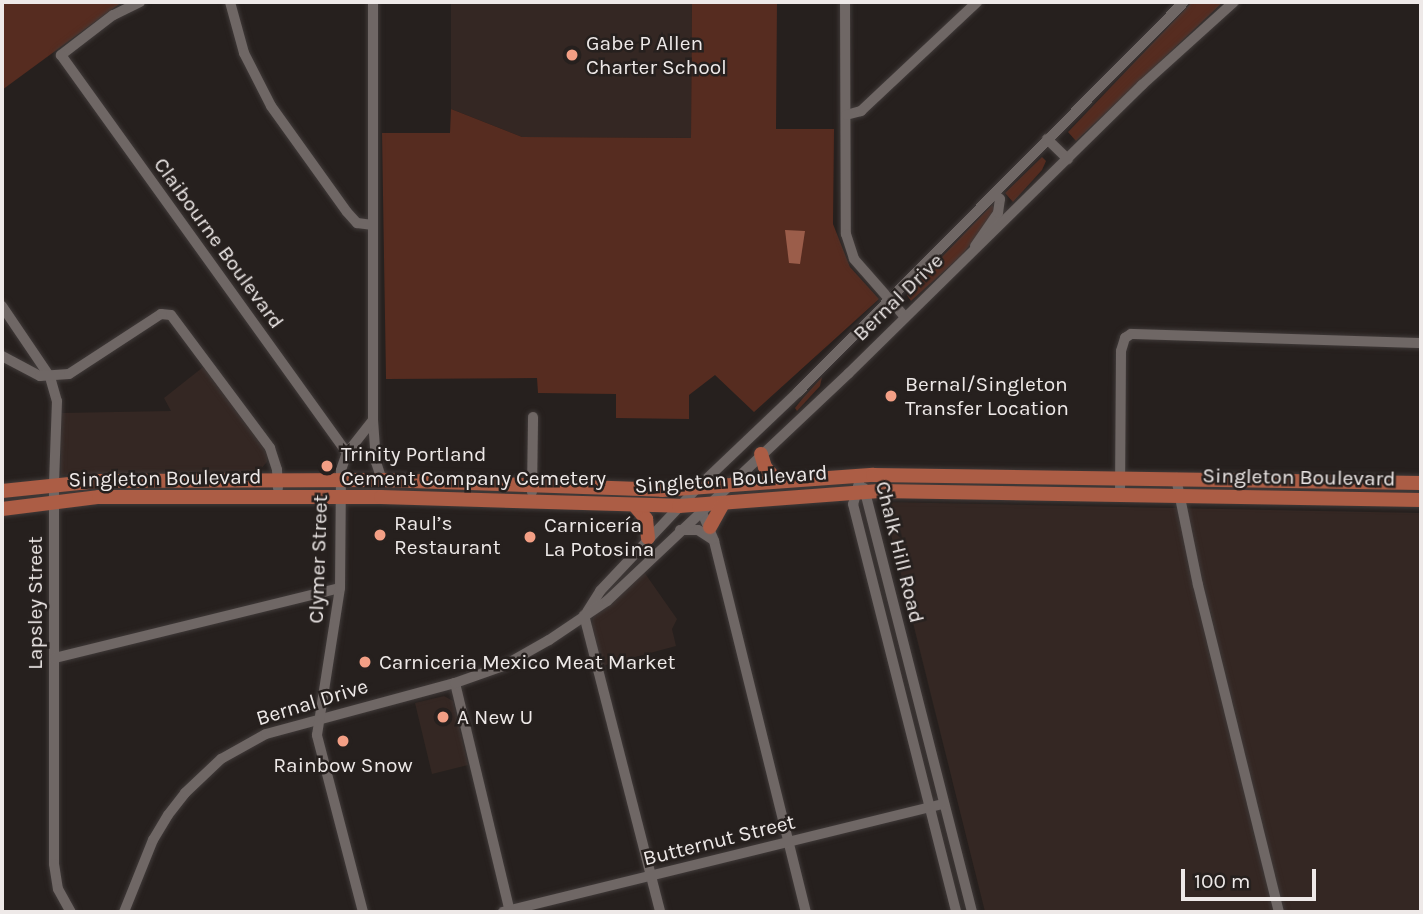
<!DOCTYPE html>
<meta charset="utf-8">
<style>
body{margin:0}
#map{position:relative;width:1423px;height:914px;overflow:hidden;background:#26201e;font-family:Karla,sans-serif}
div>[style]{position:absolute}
.built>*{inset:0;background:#342723}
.green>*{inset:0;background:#562c20}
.water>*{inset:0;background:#9b5d4a}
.roads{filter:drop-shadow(0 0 2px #403a39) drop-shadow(0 0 2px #403a39)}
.minor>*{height:10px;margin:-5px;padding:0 5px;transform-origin:5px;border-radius:5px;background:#6f6765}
.major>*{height:14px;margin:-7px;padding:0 7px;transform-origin:7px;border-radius:7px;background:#ac5d45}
.dots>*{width:19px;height:19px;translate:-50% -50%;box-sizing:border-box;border:4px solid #26201e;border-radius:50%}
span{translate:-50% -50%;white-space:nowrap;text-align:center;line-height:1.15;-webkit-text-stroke:5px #26201e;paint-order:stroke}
.poi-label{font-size:21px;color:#eee9e8}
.left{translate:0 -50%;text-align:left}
.street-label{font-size:21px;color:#eee9e8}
.frame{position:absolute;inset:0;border:4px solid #eee9e8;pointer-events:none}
.scale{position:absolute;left:1181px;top:869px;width:135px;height:32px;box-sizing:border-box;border:4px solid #eee9e8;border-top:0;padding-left:9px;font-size:21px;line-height:24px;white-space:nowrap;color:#eee9e8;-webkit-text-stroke:5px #26201e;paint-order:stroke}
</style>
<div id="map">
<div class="built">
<div style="clip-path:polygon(451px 2px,692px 2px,691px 138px,522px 137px,451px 109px)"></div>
<div style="clip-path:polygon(207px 364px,267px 451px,267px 462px,257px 473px,61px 475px,61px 413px,171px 411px,164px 398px)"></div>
<div style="clip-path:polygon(883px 502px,1421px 513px,1421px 912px,985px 912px)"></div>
<div style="clip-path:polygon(644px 572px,677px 619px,672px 629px,676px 646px,602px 666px,592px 625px,593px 617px)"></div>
<div style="clip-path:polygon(444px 696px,453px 701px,468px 765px,432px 774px,415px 703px)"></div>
</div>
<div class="green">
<div style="clip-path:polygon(2px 2px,122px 2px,2px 90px)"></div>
<div style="clip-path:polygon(692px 2px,777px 2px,776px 129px,834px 129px,833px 224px,850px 267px,879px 299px,754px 412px,715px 375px,689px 395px,689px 419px,616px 418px,616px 394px,538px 393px,537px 378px,386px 379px,382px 133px,450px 133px,451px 109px,522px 137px,691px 138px)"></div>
<div style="clip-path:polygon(1192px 2px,1223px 2px,1076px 141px,1068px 132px)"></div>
<div style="clip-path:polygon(1042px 157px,1046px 161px,1042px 170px,1013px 202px,1005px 193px)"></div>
<div style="clip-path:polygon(992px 205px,996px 210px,992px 217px,962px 255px,911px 301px,907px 295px,911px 289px)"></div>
<div style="clip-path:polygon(822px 377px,820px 386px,797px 411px,795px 408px,803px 398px)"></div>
</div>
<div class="water">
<div style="clip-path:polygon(785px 230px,805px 231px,800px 264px,789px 263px)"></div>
</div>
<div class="roads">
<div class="minor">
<div style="left:140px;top:2px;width:30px;rotate:154deg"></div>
<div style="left:113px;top:15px;width:66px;rotate:142.4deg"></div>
<div style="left:61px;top:55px;width:490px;rotate:54.3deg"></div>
<div style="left:230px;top:2px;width:53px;rotate:74.6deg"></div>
<div style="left:244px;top:53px;width:59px;rotate:63deg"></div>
<div style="left:271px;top:106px;width:130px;rotate:54.4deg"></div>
<div style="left:347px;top:212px;width:15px;rotate:48deg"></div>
<div style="left:357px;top:223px;width:16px;rotate:7deg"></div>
<div style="left:845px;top:2px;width:232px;rotate:89.8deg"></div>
<div style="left:846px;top:234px;width:26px;rotate:72deg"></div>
<div style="left:854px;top:259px;width:77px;rotate:48.7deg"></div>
<div style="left:846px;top:115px;width:16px;rotate:-15deg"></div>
<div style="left:861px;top:111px;width:159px;rotate:-43.2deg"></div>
<div style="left:1047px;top:139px;width:29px;rotate:44deg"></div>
<div style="left:975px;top:246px;width:40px;rotate:-55.1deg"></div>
<div style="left:998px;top:213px;width:14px;rotate:-82deg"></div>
<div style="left:1000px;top:199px;width:6px;rotate:-141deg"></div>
<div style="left:2px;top:306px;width:86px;rotate:55.9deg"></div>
<div style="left:50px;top:377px;width:25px;rotate:74deg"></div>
<div style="left:57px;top:401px;width:83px;rotate:92.1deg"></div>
<div style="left:54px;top:484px;width:380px;rotate:90deg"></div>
<div style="left:54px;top:864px;width:25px;rotate:81deg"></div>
<div style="left:58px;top:889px;width:26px;rotate:61deg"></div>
<div style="left:2px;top:356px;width:43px;rotate:27.8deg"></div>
<div style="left:40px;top:376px;width:29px;rotate:-4deg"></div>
<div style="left:69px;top:374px;width:110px;rotate:-33.1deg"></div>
<div style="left:161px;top:314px;width:10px;rotate:6deg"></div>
<div style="left:171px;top:315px;width:166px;rotate:53.3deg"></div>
<div style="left:270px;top:448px;width:23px;rotate:72deg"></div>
<div style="left:277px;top:470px;width:18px;rotate:87deg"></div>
<div style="left:373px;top:420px;width:42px;rotate:85.9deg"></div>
<div style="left:376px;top:462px;width:19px;rotate:72deg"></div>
<div style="left:861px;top:475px;width:30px;rotate:105deg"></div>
<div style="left:853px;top:504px;width:421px;rotate:75.8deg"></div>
<div style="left:1176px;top:478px;width:109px;rotate:78.4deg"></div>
<div style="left:1198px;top:585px;width:337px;rotate:76.1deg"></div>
<div style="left:864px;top:488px;width:438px;rotate:75.7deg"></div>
<div style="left:532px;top:492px;width:75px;rotate:-89.2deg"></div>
<div style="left:1120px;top:495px;width:144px;rotate:-89.6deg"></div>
<div style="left:1121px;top:351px;width:14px;rotate:-73deg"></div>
<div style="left:1125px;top:338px;width:7px;rotate:-34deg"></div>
<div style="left:1131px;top:334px;width:290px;rotate:1.8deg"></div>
<div style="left:701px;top:510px;width:34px;rotate:67deg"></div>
<div style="left:714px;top:541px;width:382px;rotate:76.1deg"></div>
<div style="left:680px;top:530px;width:18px"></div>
<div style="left:698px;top:530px;width:17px;rotate:33deg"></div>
<div style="left:587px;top:612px;width:25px;rotate:-58deg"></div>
<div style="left:600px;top:591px;width:140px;rotate:-46.7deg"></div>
<div style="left:696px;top:489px;width:141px;rotate:-43.6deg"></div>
<div style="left:798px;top:392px;width:549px;rotate:-45.3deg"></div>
<div style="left:584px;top:615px;width:307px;rotate:75.6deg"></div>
<div style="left:55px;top:658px;width:293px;rotate:-13.8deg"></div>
<div style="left:455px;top:683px;width:236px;rotate:76.5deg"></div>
<div style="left:124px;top:912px;width:78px;rotate:-68.1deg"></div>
<div style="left:153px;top:840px;width:29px;rotate:-59deg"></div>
<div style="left:168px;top:815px;width:28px;rotate:-52deg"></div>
<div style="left:185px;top:793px;width:50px;rotate:-43.4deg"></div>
<div style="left:221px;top:759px;width:51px;rotate:-29.1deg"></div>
<div style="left:266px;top:734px;width:196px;rotate:-15.1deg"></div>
<div style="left:455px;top:683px;width:51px;rotate:-19.5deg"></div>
<div style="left:503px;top:666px;width:53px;rotate:-29.5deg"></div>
<div style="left:549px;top:640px;width:70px;rotate:-33.9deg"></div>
<div style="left:607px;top:601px;width:332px;rotate:-43.3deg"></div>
<div style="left:849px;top:373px;width:411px;rotate:-44.5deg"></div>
<div style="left:1142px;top:85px;width:124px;rotate:-42.1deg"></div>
<div style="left:363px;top:912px;width:183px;rotate:-104.6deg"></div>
<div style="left:317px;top:735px;width:149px;rotate:-81.1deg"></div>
<div style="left:340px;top:588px;width:118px;rotate:-89.5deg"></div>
<div style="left:341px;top:470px;width:18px;rotate:-71deg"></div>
<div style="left:347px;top:453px;width:42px;rotate:-51.8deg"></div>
<div style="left:373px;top:420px;width:418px;rotate:-90deg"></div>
<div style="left:503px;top:912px;width:453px;rotate:-13.8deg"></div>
</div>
<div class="major">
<div style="left:761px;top:454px;width:14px;rotate:73deg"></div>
<div style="left:765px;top:467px;width:18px;rotate:49deg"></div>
<div style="left:2px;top:491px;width:97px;rotate:-5.9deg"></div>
<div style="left:98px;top:481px;width:284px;rotate:-0.2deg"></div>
<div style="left:382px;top:480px;width:280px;rotate:2deg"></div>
<div style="left:662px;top:490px;width:212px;rotate:-4.1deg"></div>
<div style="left:873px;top:475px;width:548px;rotate:0.84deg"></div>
<div style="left:636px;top:507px;width:16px;rotate:50deg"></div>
<div style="left:646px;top:519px;width:19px;rotate:84deg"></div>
<div style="left:2px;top:509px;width:98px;rotate:-7.1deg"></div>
<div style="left:99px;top:497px;width:282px"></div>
<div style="left:381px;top:497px;width:298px;rotate:1.7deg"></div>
<div style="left:679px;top:506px;width:201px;rotate:-4.3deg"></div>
<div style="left:879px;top:491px;width:542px;rotate:0.95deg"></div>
<div style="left:710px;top:527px;width:26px;rotate:-61deg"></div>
</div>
</div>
<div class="dots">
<div style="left:572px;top:55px;background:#f39f85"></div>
<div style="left:891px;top:396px;background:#f39f85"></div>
<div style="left:327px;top:466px;background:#f39f85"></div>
<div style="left:380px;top:535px;background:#f39f85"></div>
<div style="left:530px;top:537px;background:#f39f85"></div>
<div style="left:365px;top:662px;background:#f39f85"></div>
<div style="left:443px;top:717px;background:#f39f85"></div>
<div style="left:343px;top:741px;background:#f39f85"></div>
</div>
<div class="poi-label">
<span class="left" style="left:586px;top:55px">Gabe P Allen<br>Charter School</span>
<span class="left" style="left:905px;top:396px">Bernal/Singleton<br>Transfer Location</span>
<span class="left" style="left:341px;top:466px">Trinity Portland<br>Cement Company Cemetery</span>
<span class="left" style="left:394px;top:535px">Raul’s<br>Restaurant</span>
<span class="left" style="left:544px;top:537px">Carnicería<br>La Potosina</span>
<span class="left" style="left:379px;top:662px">Carniceria Mexico Meat Market</span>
<span class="left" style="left:457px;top:717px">A New U</span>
<span style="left:343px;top:765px">Rainbow Snow</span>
</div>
<div class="street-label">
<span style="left:219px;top:243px;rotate:54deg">Claibourne Boulevard</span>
<span style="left:898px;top:297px;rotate:-44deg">Bernal Drive</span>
<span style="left:1299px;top:477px;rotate:1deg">Singleton Boulevard</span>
<span style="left:165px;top:478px;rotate:-1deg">Singleton Boulevard</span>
<span style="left:731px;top:479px;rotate:-4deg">Singleton Boulevard</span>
<span style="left:900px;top:552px;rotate:76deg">Chalk Hill Road</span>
<span style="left:318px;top:559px;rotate:-88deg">Clymer Street</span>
<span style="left:35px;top:603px;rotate:-90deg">Lapsley Street</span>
<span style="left:312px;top:702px;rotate:-17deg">Bernal Drive</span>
<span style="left:719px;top:840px;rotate:-14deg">Butternut Street</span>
</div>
<div class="frame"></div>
<div class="scale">100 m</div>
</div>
